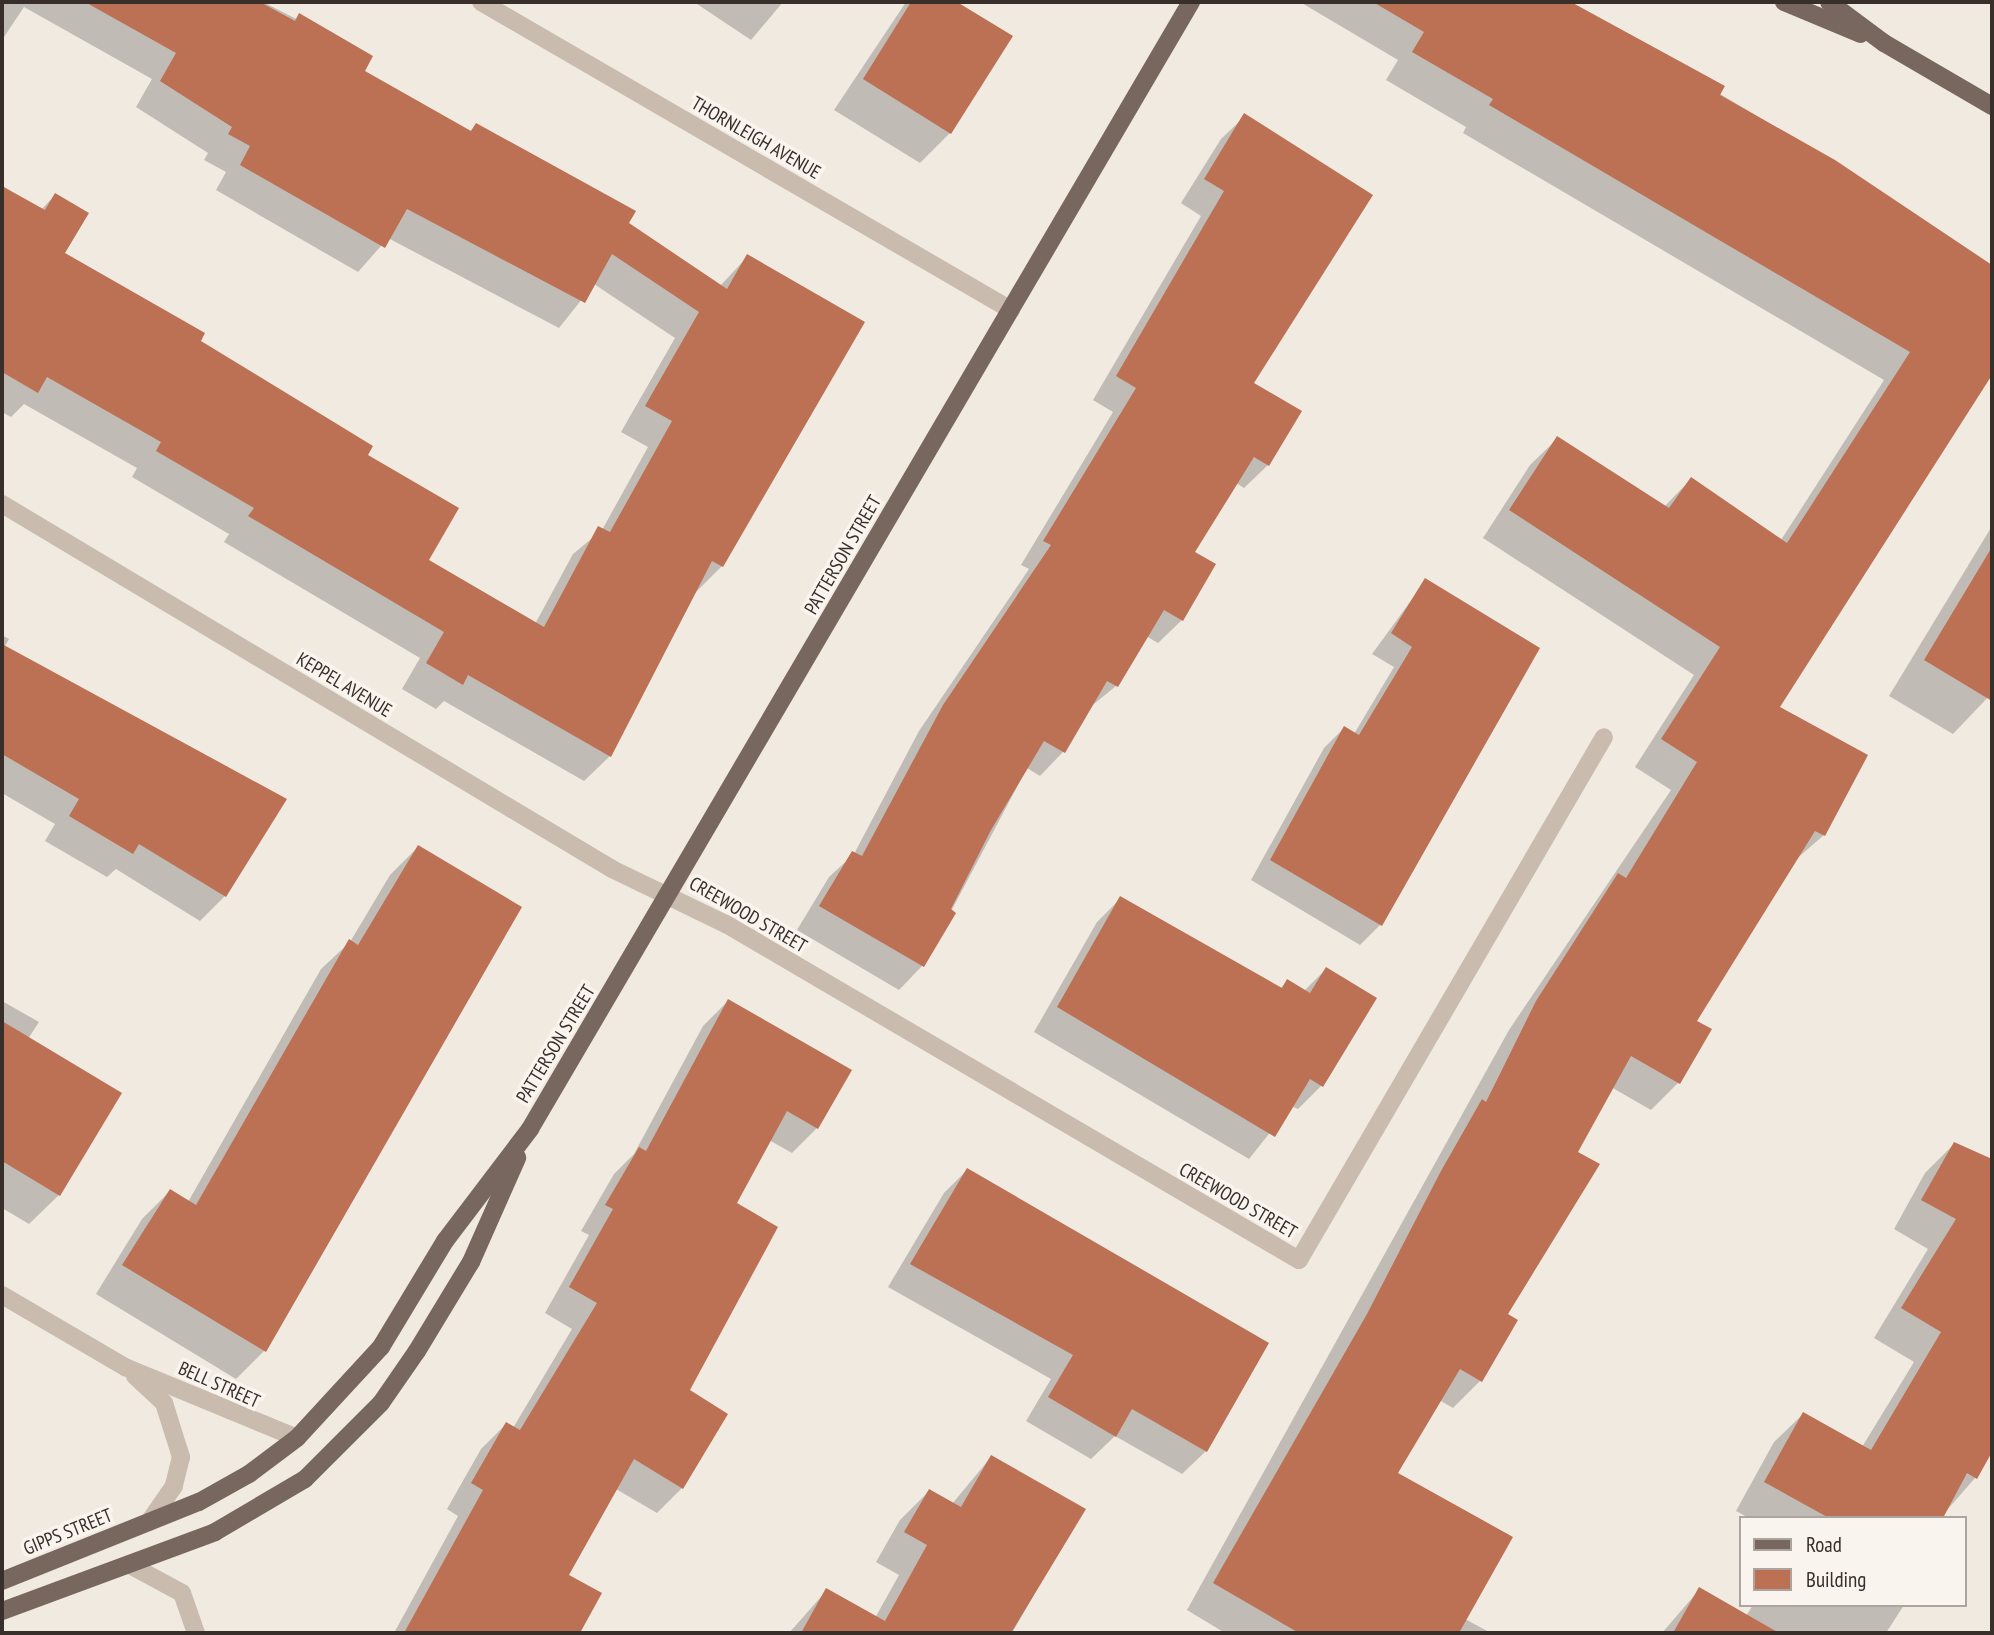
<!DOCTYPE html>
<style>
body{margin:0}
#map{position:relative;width:1994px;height:1635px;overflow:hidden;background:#f1eae1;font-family:"PT Sans Narrow",sans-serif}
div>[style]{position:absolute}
.shadow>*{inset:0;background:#0003}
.building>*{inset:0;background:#bc7054}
.minor>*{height:18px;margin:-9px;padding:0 9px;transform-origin:9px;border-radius:9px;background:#c9bbad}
.tertiary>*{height:18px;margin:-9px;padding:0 9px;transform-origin:9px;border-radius:9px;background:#c9bbad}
.primary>*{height:18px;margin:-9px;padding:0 9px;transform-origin:9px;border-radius:9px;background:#78675e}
span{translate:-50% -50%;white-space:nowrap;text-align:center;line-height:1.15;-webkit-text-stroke:7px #f9f4ed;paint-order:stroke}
.street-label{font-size:19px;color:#382f2b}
.frame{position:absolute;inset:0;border:4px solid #382f2b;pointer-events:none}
.legend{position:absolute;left:1739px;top:1516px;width:228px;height:91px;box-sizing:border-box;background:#f9f4ed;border:2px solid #aca59f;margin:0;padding:9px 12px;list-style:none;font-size:21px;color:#382f2b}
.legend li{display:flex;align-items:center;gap:14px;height:35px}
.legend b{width:35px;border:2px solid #aca59f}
</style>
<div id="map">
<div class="shadow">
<div style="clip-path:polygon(2px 2px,263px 2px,371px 57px,363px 71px,469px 132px,476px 126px,720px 286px,748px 256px,862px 322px,722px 566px,696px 592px,610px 756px,584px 781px,444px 701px,436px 709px,402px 689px,420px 658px,224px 542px,229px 534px,132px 477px,137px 468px,24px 404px,11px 417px,2px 412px,2px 186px,41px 210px,55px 195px,63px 254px,365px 455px,426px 561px,535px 624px,573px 554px,602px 530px,648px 447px,621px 432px,675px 338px,594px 284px,559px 328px,388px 238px,358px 272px,216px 190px,226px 172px,204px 160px,208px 153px,136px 107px,152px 79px,24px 7px,2px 40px)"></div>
<div style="clip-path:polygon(694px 2px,783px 2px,751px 40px)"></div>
<div style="clip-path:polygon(906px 2px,954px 2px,1011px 37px,950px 133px,920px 163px,834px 110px)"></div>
<div style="clip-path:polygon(1300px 2px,1566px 2px,1834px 162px,1992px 266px,1992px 372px,1777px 708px,1824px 835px,1794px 861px,1695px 1021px,1678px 1083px,1651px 1110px,1611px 1087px,1575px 1152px,1480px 1381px,1453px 1408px,1439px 1400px,1396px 1474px,1465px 1619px,1491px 1633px,1225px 1633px,1187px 1610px,1509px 1030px,1671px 790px,1635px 767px,1694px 675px,1483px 538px,1530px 465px,1558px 438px,1664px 507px,1691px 479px,1781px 540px,1884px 380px,1463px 133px,1466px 127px,1386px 80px,1398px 60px)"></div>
<div style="clip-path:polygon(1245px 116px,1252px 384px,1268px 465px,1244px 488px,1236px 483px,1192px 552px,1182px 620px,1158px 643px,1146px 636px,1116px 686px,1089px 708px,1063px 752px,1040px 776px,1027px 768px,922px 966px,899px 990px,797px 930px,829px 877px,854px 854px,919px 731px,1029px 569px,1021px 565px,1113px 412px,1093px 400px,1201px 216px,1181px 203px,1221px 139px)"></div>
<div style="clip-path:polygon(1992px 526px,1992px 693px,1953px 734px,1889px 696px)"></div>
<div style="clip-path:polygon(1426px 580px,1538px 649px,1380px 925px,1360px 945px,1251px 880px,1324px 748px,1344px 728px,1354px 734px,1394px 667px,1372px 654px)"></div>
<div style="clip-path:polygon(2px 635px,9px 639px,4px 648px,284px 800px,225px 896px,200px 921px,116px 869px,107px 877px,45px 841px,55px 824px,2px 793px)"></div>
<div style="clip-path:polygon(418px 847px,519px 908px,264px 1351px,236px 1379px,96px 1294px,142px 1219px,170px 1191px,188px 1202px,321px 969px,350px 942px,390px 875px)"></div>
<div style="clip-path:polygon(1121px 898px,1280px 989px,1287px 981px,1304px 991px,1326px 969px,1322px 1085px,1298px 1109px,1291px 1106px,1249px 1159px,1034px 1032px,1097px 922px)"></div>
<div style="clip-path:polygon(2px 1001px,39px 1022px,28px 1039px,59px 1195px,29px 1224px,2px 1208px)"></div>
<div style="clip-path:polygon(728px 1001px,817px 1128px,792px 1153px,769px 1140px,735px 1203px,687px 1391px,682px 1488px,657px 1513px,616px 1489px,567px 1575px,600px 1594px,578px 1633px,394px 1633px,458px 1516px,447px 1509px,481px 1449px,506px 1424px,513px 1428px,572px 1329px,545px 1313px,589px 1235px,581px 1231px,614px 1174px,634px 1154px,703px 1026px)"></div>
<div style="clip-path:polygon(1954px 1144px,1992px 1166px,1992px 1449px,1975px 1478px,1940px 1518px,1749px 1518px,1736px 1511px,1774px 1442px,1803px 1414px,1862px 1447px,1914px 1362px,1874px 1338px,1928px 1249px,1894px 1229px,1925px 1173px)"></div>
<div style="clip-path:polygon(967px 1170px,1206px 1451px,1182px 1474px,1115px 1436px,1091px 1459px,1026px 1421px,1051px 1379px,888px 1287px,944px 1193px)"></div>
<div style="clip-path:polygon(991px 1457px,1083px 1510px,1012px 1633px,789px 1633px,827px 1590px,875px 1618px,899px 1575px,876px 1562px,900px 1520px,929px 1491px,952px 1504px)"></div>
<div style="clip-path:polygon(1699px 1590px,1746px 1616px,1753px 1605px,1904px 1605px,1886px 1633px,1662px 1633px)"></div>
</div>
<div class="building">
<div style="clip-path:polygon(85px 2px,260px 2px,295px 21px,299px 13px,373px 56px,365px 71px,471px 131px,476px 123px,636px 211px,629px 223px,727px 289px,747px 254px,865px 322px,723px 567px,712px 561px,611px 757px,468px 675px,463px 685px,426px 663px,444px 632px,248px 516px,254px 508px,156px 451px,161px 442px,47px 377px,38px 393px,2px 372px,2px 186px,45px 210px,55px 193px,89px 213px,65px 253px,205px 333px,201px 341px,373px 446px,368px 455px,459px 508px,429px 560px,544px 627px,598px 526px,610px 532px,672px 421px,645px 406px,699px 312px,612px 254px,585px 303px,407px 209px,385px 248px,240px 165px,250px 146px,228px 134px,232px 127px,160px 81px,176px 53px)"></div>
<div style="clip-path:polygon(911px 2px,957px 2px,1013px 36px,951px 134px,863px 79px)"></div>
<div style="clip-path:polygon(1373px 2px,1571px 2px,1725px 86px,1720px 95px,1835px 160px,1992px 265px,1992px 375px,1780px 707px,1868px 755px,1825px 836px,1815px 831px,1697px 1021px,1712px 1029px,1680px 1084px,1631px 1056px,1578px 1152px,1600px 1164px,1508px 1314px,1518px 1320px,1482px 1382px,1460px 1369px,1398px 1473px,1513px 1537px,1459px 1633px,1299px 1633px,1213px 1583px,1367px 1314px,1441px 1171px,1482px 1099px,1486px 1102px,1536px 1001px,1618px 873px,1626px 878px,1697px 762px,1661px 739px,1720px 647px,1509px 510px,1557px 436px,1669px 508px,1691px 477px,1787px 543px,1910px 352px,1489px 105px,1493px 99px,1412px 52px,1424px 32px)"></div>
<div style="clip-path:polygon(1244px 113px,1373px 195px,1254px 383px,1302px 411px,1269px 466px,1254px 457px,1195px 552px,1216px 564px,1183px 621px,1164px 610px,1118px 687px,1107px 681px,1065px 753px,1044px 741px,991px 830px,951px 909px,956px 913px,924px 967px,819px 906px,852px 851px,862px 856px,943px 705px,1051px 545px,1043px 541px,1136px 388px,1116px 376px,1224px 191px,1204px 179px)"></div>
<div style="clip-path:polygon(1992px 547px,1992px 701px,1924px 660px)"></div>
<div style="clip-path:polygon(1425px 578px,1540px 648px,1382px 926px,1270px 860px,1344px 726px,1359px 735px,1412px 647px,1391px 633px)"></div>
<div style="clip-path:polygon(2px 644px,287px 799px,226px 897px,139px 844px,133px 854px,69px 816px,79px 799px,2px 754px)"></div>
<div style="clip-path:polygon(418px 845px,522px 907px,266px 1352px,122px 1265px,170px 1189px,196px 1205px,349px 939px,358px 945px)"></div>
<div style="clip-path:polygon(1120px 896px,1282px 988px,1287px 979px,1310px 993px,1326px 967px,1377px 998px,1323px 1087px,1310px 1079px,1275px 1137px,1057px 1007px)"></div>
<div style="clip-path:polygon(728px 999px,852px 1070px,818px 1129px,787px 1111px,737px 1203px,778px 1227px,690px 1390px,728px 1414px,683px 1489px,634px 1459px,569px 1575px,602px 1593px,580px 1633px,404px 1633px,483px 1490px,471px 1483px,506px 1422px,520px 1430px,597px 1303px,569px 1287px,613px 1209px,605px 1205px,639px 1147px,646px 1151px)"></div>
<div style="clip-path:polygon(2px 1021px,122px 1093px,60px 1196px,2px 1161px)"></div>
<div style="clip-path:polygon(1954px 1142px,1992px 1159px,1992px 1452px,1977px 1479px,1967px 1473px,1943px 1518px,1829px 1518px,1764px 1482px,1803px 1412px,1871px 1450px,1941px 1332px,1901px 1308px,1956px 1219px,1921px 1200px)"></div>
<div style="clip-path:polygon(967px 1168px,1269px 1343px,1207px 1452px,1132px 1409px,1116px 1437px,1048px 1397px,1073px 1355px,910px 1264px)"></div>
<div style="clip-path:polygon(991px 1455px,1086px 1509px,1011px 1633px,801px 1633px,826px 1588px,885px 1621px,927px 1545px,904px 1532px,929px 1489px,961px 1507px)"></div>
<div style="clip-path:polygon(1699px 1587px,1779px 1633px,1673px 1633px)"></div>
</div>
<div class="minor">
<div style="left:481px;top:2px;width:613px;rotate:30.16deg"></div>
<div style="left:2px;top:504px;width:711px;rotate:30.89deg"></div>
<div style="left:612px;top:869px;width:127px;rotate:25.8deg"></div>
<div style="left:726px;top:924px;width:664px;rotate:30.39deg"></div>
<div style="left:1299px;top:1260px;width:605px;rotate:-59.75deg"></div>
<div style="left:2px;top:1295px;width:143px;rotate:30.3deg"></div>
<div style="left:125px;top:1367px;width:186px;rotate:22.4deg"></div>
<div style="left:135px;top:1376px;width:40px;rotate:43deg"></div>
<div style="left:164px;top:1403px;width:57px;rotate:72.5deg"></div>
<div style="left:181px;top:1457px;width:30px;rotate:104deg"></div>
<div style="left:174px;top:1486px;width:44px;rotate:124.8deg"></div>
</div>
<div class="tertiary">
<div style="left:130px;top:1565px;width:59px;rotate:28.3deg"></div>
<div style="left:182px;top:1593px;width:42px;rotate:70.7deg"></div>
</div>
<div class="primary">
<div style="left:1784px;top:2px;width:83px;rotate:22.6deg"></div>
<div style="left:1829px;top:2px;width:69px;rotate:36.7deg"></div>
<div style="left:1884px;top:43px;width:125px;rotate:30.3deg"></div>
<div style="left:2px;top:1581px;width:212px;rotate:-21.9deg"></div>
<div style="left:199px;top:1502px;width:57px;rotate:-29.2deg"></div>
<div style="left:249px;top:1474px;width:60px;rotate:-36.9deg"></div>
<div style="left:297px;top:1438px;width:124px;rotate:-47.3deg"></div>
<div style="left:381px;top:1347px;width:124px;rotate:-58.9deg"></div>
<div style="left:445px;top:1241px;width:141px;rotate:-52.8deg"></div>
<div style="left:530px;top:1129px;width:1307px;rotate:-59.61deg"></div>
<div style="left:2px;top:1611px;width:227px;rotate:-20.3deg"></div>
<div style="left:215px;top:1532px;width:104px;rotate:-30.5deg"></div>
<div style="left:305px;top:1479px;width:107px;rotate:-45deg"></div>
<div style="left:381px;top:1403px;width:63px;rotate:-55.3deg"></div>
<div style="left:417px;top:1351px;width:104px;rotate:-58.8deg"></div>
<div style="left:471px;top:1262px;width:114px;rotate:-66.1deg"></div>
</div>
<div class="street-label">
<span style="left:756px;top:138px;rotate:30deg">THORNLEIGH AVENUE</span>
<span style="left:843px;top:555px;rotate:-60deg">PATTERSON STREET</span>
<span style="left:344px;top:685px;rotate:31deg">KEPPEL AVENUE</span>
<span style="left:748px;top:915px;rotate:30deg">CREEWOOD STREET</span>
<span style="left:556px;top:1044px;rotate:-59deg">PATTERSON STREET</span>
<span style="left:1238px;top:1201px;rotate:30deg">CREEWOOD STREET</span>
<span style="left:219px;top:1385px;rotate:24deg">BELL STREET</span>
<span style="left:68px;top:1532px;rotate:-22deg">GIPPS STREET</span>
</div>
<div class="frame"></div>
<ul class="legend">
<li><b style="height:9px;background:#78675e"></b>Road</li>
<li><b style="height:19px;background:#bc7054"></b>Building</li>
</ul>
</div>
